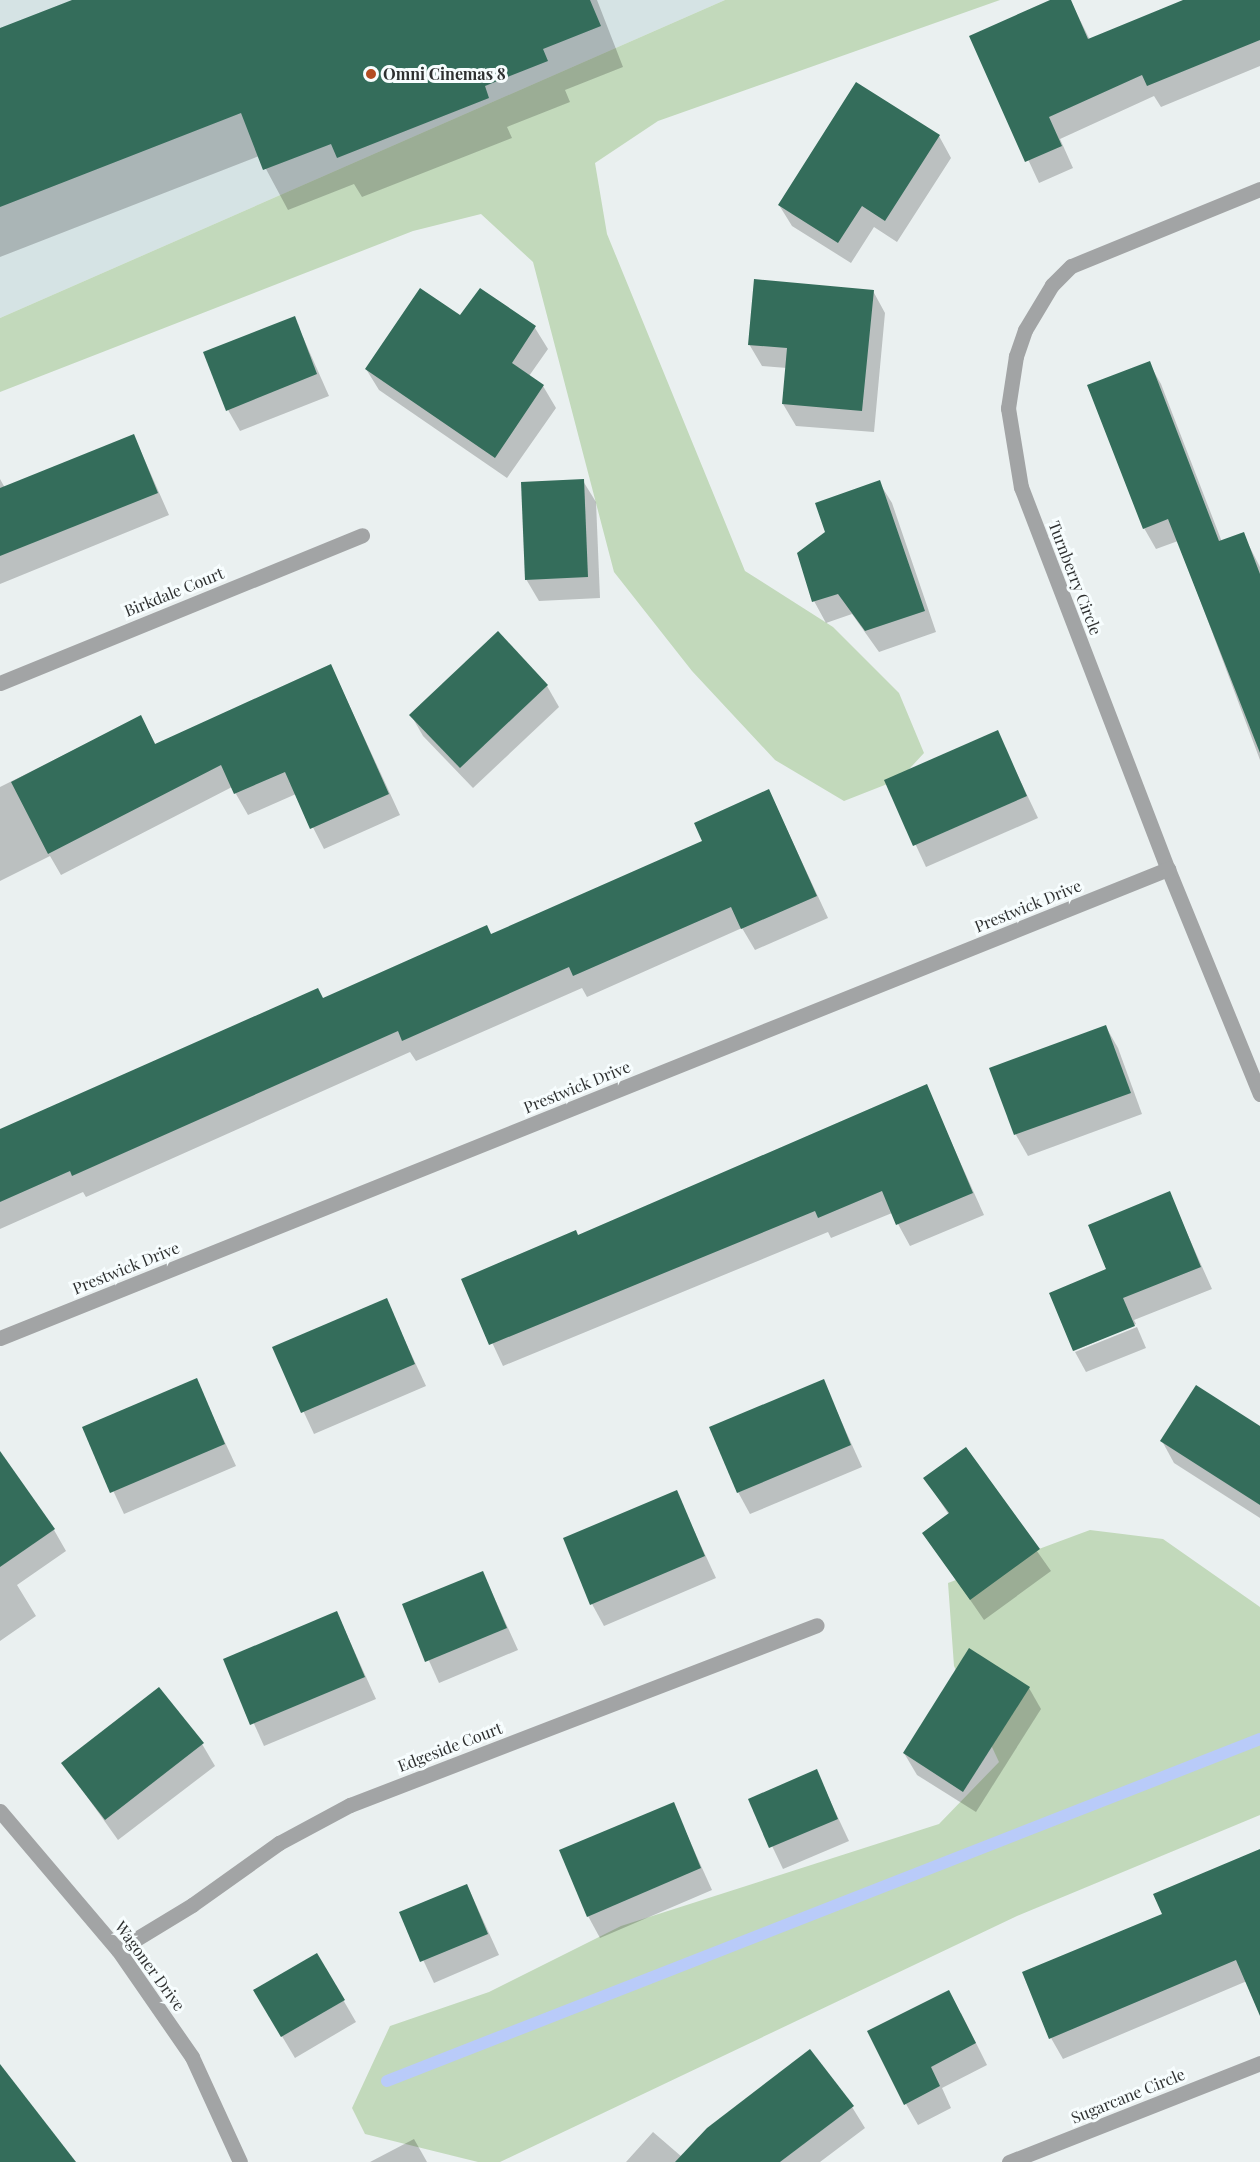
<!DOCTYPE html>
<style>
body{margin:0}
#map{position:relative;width:1260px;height:2162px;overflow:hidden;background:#eaf0f0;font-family:"Playfair Display",serif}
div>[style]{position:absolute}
.built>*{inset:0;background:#d5e3e4}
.green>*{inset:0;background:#c2d9bb}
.shadow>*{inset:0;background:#0003}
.stream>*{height:12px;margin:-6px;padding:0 6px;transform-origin:6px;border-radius:6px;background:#b9cbf9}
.building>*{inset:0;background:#346d5b}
.minor>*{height:15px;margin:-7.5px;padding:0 7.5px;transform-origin:7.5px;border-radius:7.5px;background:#a2a4a5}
.dots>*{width:16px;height:16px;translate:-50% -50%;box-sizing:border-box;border:3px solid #f7fdfe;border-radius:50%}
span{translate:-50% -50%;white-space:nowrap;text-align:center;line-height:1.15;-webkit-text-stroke:6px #f7fdfe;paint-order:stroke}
.poi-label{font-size:16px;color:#2e3030;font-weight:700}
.left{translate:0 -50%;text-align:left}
.street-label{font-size:16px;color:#2e3030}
</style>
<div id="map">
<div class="built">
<div style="clip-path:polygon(0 0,725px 0,0 318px)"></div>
</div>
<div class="green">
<div style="clip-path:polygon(725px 0,1000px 0,658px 121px,595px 163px,607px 234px,745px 571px,833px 627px,899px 693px,924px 753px,900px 779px,844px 801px,775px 760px,692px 671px,614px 572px,533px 262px,481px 214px,413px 231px,0 392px,0 318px)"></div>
<div style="clip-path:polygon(1090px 1530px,1163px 1539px,1260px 1607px,1260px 1815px,1017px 1916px,500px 2162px,478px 2162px,365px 2134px,352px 2108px,390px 2026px,489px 1992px,621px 1926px,939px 1824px,999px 1762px,954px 1666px,948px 1583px)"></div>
</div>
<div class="shadow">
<div style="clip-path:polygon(77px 0,597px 0,623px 67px,565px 90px,570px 102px,507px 127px,512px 138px,362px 197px,354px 184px,288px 210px,259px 156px,0 257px,0 30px)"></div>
<div style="clip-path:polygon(1054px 0,1070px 0,1090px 40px,1187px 0,1260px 0,1260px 66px,1161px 107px,1154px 96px,1060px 139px,1073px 168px,1039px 183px,971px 37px)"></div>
<div style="clip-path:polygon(939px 136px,951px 158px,897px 242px,874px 227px,851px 263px,792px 226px,779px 205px)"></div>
<div style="clip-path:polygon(480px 290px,535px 328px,548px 349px,529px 376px,543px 386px,556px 408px,507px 478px,379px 390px,366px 369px,460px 317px)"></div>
<div style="clip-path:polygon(873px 291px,885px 313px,874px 432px,796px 426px,783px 404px,787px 368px,762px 366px,749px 344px)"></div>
<div style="clip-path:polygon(294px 317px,329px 396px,240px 431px,228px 410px)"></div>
<div style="clip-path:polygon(1149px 363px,1161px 384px,1222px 542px,1243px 534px,1260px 567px,1260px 760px,1178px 541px,1156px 549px,1144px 528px)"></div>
<div style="clip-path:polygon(134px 436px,169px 515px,0 584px,0 479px,5px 488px)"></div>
<div style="clip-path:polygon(583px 481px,596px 502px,600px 598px,539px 601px,526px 579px)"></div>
<div style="clip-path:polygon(879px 482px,892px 503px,936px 632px,879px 652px,852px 614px,826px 623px,814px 601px,826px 533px)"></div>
<div style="clip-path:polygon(331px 666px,400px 815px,324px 849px,296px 794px,248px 815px,232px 787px,61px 875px,50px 856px,0 881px,0 787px,140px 717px,156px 745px)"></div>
<div style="clip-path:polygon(547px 686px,559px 707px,473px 788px,423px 736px,411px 715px)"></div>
<div style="clip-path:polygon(997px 732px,1038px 818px,926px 867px,886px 781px)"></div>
<div style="clip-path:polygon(769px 791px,828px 918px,755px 950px,742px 928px,587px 997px,582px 988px,416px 1061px,410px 1052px,86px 1197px,83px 1192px,0 1229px,0 1131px,323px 999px,492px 936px,704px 842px)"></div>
<div style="clip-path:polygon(1106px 1027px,1118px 1048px,1142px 1114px,1028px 1156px,1016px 1135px,991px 1069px)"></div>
<div style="clip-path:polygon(926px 1086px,984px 1215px,910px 1246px,892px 1213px,831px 1238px,828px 1232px,503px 1366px,463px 1280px,578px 1237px)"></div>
<div style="clip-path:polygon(1169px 1193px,1212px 1289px,1134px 1320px,1136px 1324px,1074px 1351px,1051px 1294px,1108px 1270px)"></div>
<div style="clip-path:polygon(386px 1300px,426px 1386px,314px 1434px,274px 1348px)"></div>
<div style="clip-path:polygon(1137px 1327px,1146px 1348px,1086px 1372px,1075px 1352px)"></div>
<div style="clip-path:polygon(196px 1380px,236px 1466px,124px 1514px,84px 1428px)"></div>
<div style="clip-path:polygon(823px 1381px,862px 1467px,750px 1514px,738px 1492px)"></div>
<div style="clip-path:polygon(1260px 1428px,1260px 1518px,1174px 1463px,1162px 1441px)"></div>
<div style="clip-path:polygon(965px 1449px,1051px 1571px,984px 1620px,924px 1533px,949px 1515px,925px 1478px)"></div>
<div style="clip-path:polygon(0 1480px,54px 1530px,66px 1551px,17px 1585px,36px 1616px,0 1641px)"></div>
<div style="clip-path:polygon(676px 1492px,716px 1578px,604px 1626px,592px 1604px)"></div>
<div style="clip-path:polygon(483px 1573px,518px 1650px,439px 1683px,404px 1605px)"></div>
<div style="clip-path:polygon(337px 1613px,376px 1699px,264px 1746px,225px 1659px)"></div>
<div style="clip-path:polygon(1029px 1688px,1041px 1709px,976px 1812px,917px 1775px,904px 1753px)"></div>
<div style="clip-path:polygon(202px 1744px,215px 1766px,118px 1840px,63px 1763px)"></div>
<div style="clip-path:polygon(816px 1771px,849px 1841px,783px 1869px,750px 1800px)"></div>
<div style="clip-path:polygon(673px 1804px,712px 1890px,600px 1938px,588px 1916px)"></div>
<div style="clip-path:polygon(1260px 1851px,1260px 1998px,1247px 1981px,1063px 2059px,1051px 2038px,1164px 1915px)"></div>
<div style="clip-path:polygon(467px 1885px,499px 1955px,434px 1983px,401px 1913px)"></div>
<div style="clip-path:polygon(317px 1955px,356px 2022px,295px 2058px,255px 1991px)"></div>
<div style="clip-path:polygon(961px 2013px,987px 2065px,942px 2088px,951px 2108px,918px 2125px,906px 2104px)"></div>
<div style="clip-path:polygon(852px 2107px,865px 2128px,820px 2162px,626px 2162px,653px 2132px,682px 2157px)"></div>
<div style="clip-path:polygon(414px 2139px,427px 2162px,370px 2162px)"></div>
</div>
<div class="stream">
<div style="left:387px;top:2081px;width:938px;rotate:-21.39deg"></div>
</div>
<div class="building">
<div style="clip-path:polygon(72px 0,590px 0,601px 26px,543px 49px,548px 61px,485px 86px,489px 98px,337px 158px,331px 144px,263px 170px,241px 113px,0 207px,0 28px)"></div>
<div style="clip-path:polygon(1050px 0,1071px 0,1088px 39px,1183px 0,1260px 0,1260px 40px,1147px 86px,1142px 75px,1049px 117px,1062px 146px,1025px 162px,969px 36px)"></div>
<div style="clip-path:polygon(856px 82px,940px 135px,885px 221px,862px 206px,838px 243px,778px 205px)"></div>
<div style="clip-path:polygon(754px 279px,874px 290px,862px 411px,782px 404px,787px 348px,748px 345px)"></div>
<div style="clip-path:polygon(420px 288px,460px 315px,480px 288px,536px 326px,512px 363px,544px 385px,495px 458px,365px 369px)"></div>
<div style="clip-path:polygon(295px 316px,317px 374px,226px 411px,203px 352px)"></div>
<div style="clip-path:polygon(1150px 361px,1219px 541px,1244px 532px,1260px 574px,1260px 753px,1168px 519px,1143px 529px,1087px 385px)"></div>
<div style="clip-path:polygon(134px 434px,158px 493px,0 556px,0 488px)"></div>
<div style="clip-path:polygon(584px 479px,588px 577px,525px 580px,521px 482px)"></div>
<div style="clip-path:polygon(880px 480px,925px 611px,865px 631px,838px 594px,812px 602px,797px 553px,825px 532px,815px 503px)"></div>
<div style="clip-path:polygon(498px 631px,548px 685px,460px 768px,409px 715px)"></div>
<div style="clip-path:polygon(331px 664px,389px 794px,310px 829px,285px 772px,234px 794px,221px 765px,48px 854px,11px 782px,141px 715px,155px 744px)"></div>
<div style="clip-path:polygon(998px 730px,1027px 796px,913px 846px,884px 780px)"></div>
<div style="clip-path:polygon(769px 789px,817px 896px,741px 929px,731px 907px,573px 976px,569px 967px,402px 1041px,398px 1031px,72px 1176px,70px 1171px,0 1202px,0 1129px,318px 988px,323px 998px,487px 925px,491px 934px,702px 841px,694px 823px)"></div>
<div style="clip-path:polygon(1106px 1025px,1131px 1093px,1014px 1135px,989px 1068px)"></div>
<div style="clip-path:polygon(927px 1084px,973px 1193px,896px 1225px,882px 1191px,818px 1218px,815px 1211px,489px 1345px,461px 1279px,576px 1230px,578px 1235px)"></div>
<div style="clip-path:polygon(1170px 1191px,1201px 1267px,1123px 1298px,1135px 1326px,1073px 1351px,1049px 1293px,1106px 1269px,1088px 1225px)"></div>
<div style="clip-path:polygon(387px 1298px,415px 1364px,301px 1413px,272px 1347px)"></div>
<div style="clip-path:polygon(197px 1378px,225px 1444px,110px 1493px,82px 1427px)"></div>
<div style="clip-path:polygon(824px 1379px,851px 1445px,737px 1493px,709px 1427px)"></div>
<div style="clip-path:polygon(1196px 1385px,1260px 1426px,1260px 1505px,1160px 1441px)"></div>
<div style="clip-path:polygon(966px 1447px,1040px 1549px,970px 1600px,922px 1533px,949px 1513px,923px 1478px)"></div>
<div style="clip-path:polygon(0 1451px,55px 1529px,0 1567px)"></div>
<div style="clip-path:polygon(677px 1490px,705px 1556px,590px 1605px,563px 1538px)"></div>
<div style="clip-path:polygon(483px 1571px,507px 1628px,425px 1662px,402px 1604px)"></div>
<div style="clip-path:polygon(337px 1611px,365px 1677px,250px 1725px,223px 1659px)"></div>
<div style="clip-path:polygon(969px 1648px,1030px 1687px,963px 1792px,903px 1753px)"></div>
<div style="clip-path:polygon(159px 1687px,204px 1743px,105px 1820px,61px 1763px)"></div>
<div style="clip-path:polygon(817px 1769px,838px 1819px,769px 1848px,748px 1799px)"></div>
<div style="clip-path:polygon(674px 1802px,701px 1868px,587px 1917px,559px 1850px)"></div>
<div style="clip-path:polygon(1260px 1849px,1260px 2016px,1236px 1960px,1049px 2039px,1022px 1972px,1162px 1914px,1153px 1894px)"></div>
<div style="clip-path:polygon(467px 1884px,488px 1934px,420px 1962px,399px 1912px)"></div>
<div style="clip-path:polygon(317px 1953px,345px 2000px,281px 2037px,253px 1990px)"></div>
<div style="clip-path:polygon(949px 1990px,976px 2043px,931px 2067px,940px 2086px,904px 2105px,867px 2031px)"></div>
<div style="clip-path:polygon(810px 2049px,854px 2106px,780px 2162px,675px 2162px,707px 2128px)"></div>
<div style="clip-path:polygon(0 2064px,76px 2162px,0 2162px)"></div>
</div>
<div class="minor">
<div style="left:1260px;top:189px;width:204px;rotate:157.8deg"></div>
<div style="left:1071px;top:266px;width:27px;rotate:135deg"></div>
<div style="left:1052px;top:285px;width:52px;rotate:121deg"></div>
<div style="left:1025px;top:330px;width:28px;rotate:109deg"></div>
<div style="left:1016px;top:356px;width:53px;rotate:98.7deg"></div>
<div style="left:1008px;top:408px;width:80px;rotate:80.7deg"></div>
<div style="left:1021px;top:487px;width:409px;rotate:69deg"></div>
<div style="left:1168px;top:869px;width:243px;rotate:67.8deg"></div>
<div style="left:0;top:683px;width:391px;rotate:-22.2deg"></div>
<div style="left:0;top:1338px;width:1259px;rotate:-21.88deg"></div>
<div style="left:0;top:1811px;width:182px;rotate:49.7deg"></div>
<div style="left:118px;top:1950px;width:130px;rotate:55.3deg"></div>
<div style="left:192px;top:2057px;width:115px;rotate:65.4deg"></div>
<div style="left:118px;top:1950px;width:87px;rotate:-31.3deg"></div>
<div style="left:192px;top:1905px;width:107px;rotate:-35.5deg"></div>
<div style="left:279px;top:1843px;width:81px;rotate:-28.2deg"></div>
<div style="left:350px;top:1805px;width:500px;rotate:-21.08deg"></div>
<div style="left:1009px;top:2162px;width:270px;rotate:-21.5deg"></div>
</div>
<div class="dots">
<div style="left:371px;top:74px;background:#b34c22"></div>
</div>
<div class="poi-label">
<span class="left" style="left:383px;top:74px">Omni Cinemas 8</span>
</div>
<div class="street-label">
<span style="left:1075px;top:578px;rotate:69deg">Turnberry Circle</span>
<span style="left:174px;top:592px;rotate:-22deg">Birkdale Court</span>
<span style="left:1028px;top:906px;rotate:-22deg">Prestwick Drive</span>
<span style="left:577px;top:1087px;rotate:-22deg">Prestwick Drive</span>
<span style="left:126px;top:1268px;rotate:-22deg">Prestwick Drive</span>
<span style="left:450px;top:1747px;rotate:-21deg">Edgeside Court</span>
<span style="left:150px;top:1966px;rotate:54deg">Wagoner Drive</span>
<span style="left:1128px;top:2096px;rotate:-22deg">Sugarcane Circle</span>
</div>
</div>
